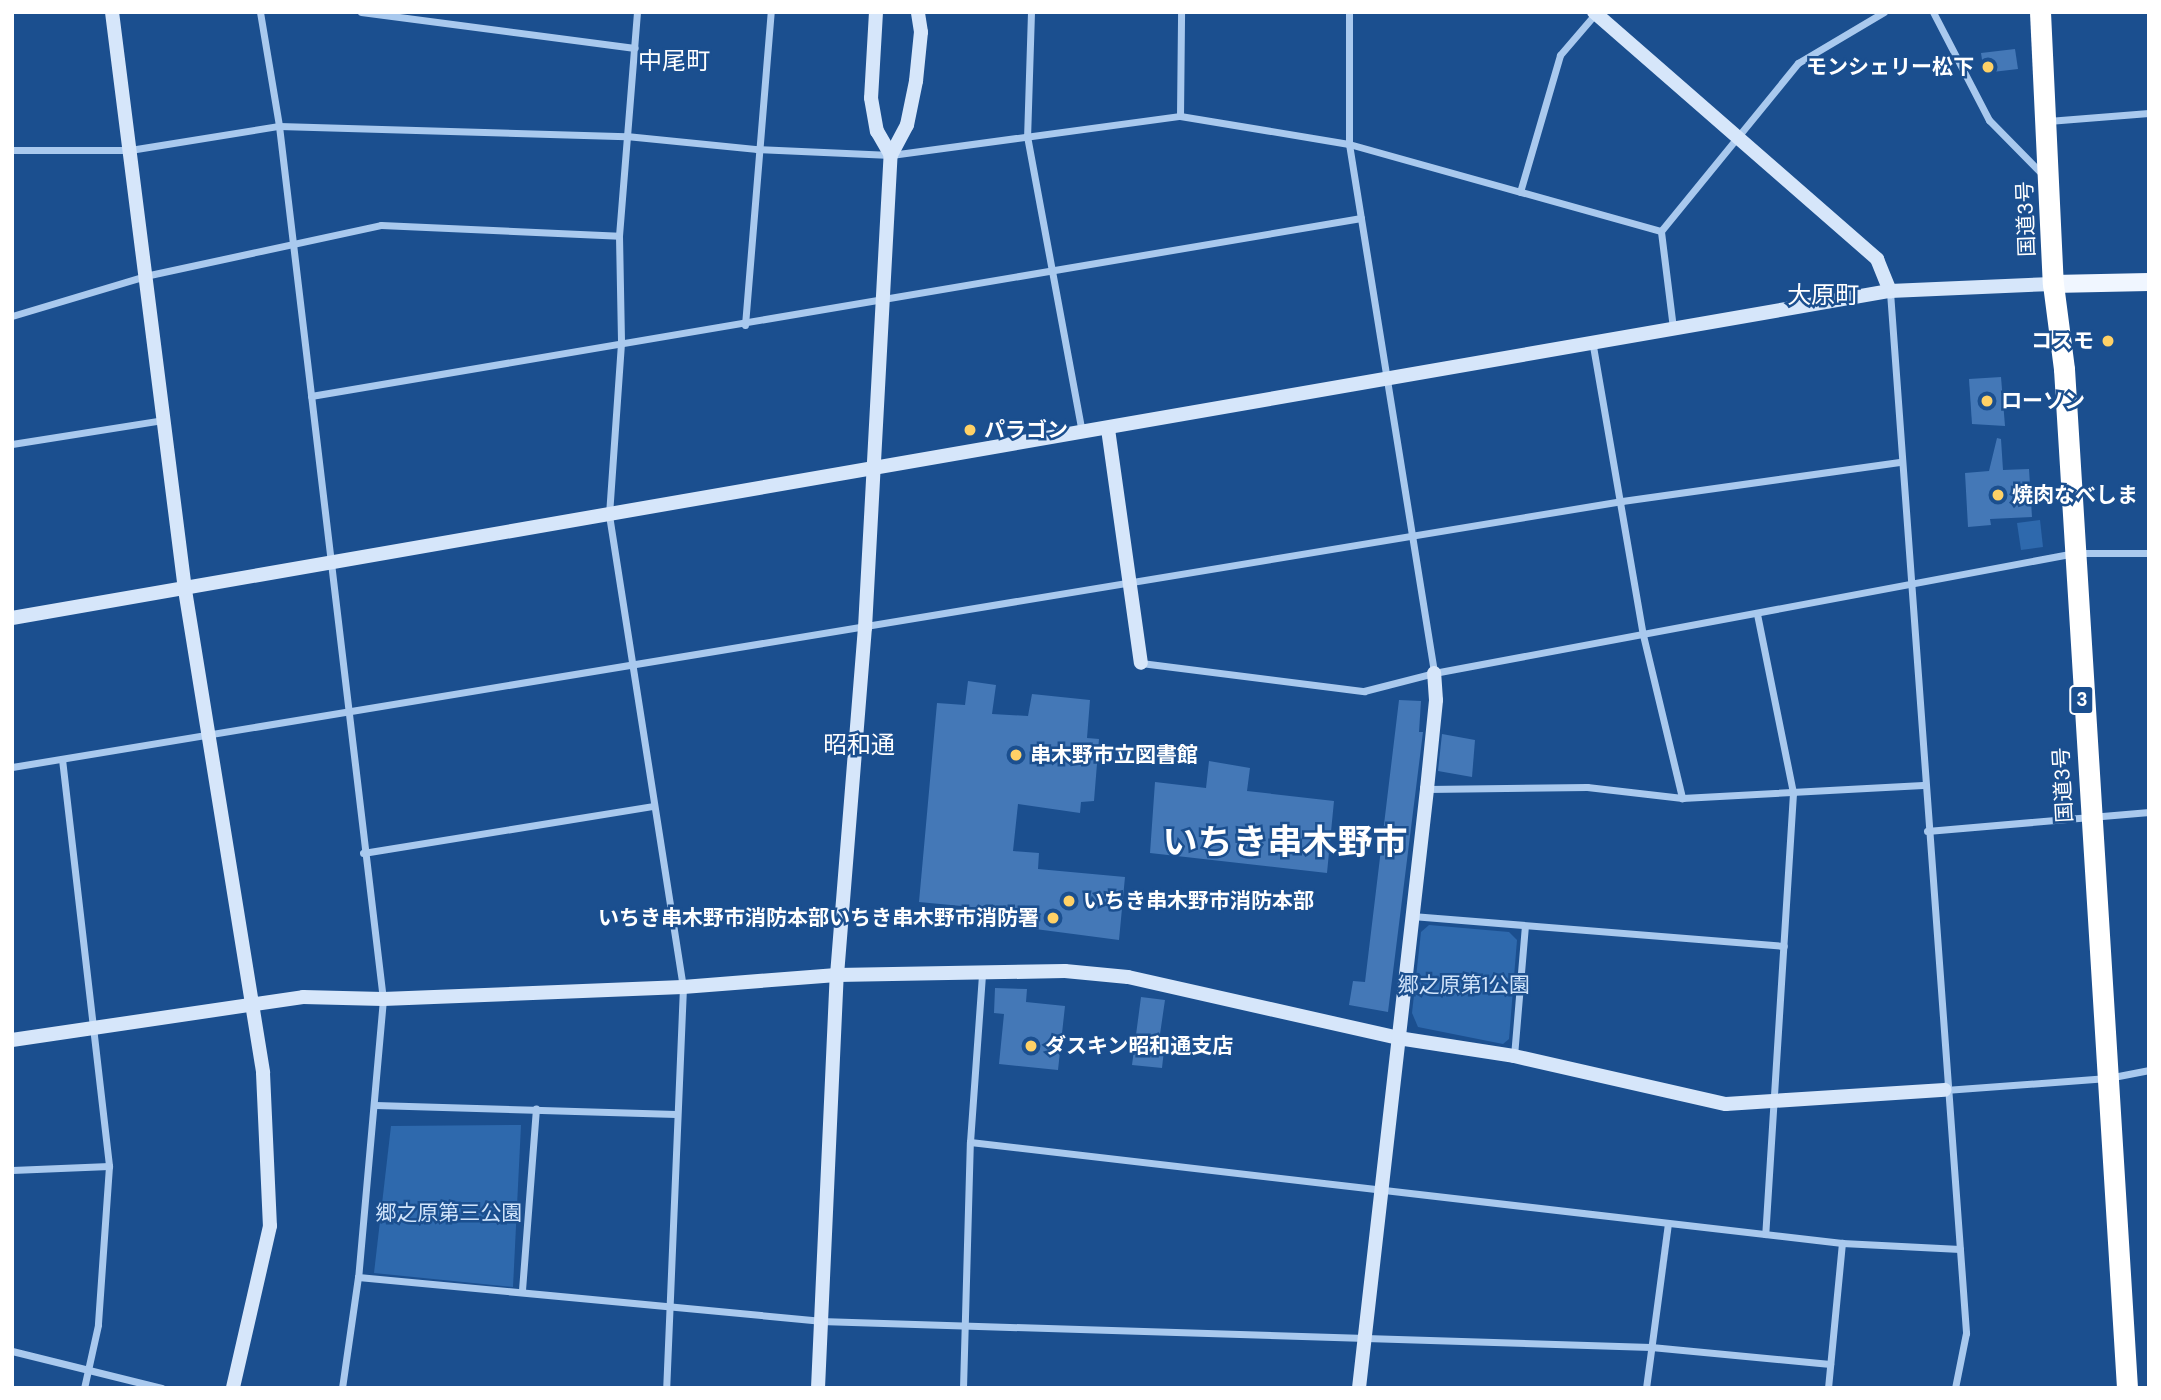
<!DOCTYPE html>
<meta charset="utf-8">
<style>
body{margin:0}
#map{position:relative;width:2161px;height:1400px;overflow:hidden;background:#1b4f8f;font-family:"DM Sans","Noto Sans JP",sans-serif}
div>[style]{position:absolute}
.green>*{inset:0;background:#2e69ad}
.building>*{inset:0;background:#4478b7}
.street>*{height:7px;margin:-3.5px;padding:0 3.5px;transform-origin:3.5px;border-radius:3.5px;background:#a9c9ee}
.secondary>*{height:14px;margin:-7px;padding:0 7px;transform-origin:7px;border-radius:7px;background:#d6e6fa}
.primary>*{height:18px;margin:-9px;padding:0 9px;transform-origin:9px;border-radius:9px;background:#f0f6ff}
.highway>*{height:21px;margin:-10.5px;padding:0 10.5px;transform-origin:10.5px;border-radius:10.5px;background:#fff}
.dots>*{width:19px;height:19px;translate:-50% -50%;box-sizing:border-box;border:4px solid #1b4f8f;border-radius:50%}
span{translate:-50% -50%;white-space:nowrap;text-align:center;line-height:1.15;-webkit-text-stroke:5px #1b4f8f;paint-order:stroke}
.shield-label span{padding:2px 5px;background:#1b4f8f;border:2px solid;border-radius:5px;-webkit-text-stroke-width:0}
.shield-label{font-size:19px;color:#fff;font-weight:700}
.poi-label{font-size:21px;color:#fff;font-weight:700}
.right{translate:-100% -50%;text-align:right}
.left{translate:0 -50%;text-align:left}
.street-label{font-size:21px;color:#fff}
.park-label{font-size:21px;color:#cfe3fa}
.quarter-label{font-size:24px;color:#fff}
.town-label{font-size:35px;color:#fff;font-weight:700}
.frame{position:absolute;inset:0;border:14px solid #fff;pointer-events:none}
</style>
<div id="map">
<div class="green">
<div style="clip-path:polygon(2040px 520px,2043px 547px,2021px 550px,2017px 523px)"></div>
<div style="clip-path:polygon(1429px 925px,1509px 932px,1517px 940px,1509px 1039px,1503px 1044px,1418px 1027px,1412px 1013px,1421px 932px)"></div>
<div style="clip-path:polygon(521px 1125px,513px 1287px,374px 1273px,391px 1126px)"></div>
</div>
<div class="building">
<div style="clip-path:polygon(2015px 49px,2018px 69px,1984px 73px,1981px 53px)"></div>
<div style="clip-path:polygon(2001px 377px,2005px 426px,1972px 424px,1969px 379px)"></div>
<div style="clip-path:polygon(1997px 438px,2001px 439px,2003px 470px,2029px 469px,2032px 517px,1990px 519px,1991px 525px,1968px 527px,1965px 473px,1989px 471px)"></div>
<div style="clip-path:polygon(968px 681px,996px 685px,992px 714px,1028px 716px,1032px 694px,1090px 700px,1087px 738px,1099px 739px,1094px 801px,1081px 802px,1080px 813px,1018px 804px,1013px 851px,1039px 853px,1038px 869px,1125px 877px,1119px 940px,1020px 927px,1021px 922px,1013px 921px,1014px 911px,919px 902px,937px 703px,965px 705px)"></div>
<div style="clip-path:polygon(1399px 700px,1421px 701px,1419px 732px,1423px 732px,1388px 1012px,1349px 1005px,1353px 981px,1365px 982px)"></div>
<div style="clip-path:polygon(1442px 734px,1475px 740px,1472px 777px,1438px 771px)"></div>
<div style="clip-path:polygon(1209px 761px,1250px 768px,1247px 791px,1334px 801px,1327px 873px,1150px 853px,1155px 782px,1206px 788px)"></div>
<div style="clip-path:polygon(995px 988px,1027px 989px,1026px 1002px,1065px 1006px,1058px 1070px,999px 1064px,1004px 1014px,994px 1013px)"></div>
<div style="clip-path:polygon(1141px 997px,1165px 1000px,1159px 1041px,1165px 1041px,1162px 1068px,1132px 1065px)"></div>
</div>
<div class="street">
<div style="left:260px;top:12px;width:116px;rotate:80.5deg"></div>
<div style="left:279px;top:126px;width:879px;rotate:83.21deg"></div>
<div style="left:383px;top:999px;width:279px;rotate:95.1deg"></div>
<div style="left:358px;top:1277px;width:112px;rotate:98.2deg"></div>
<div style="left:361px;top:12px;width:276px;rotate:7.5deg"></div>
<div style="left:637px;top:12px;width:225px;rotate:94.6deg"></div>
<div style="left:619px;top:236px;width:107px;rotate:88.9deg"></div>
<div style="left:621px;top:343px;width:172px;rotate:94deg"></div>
<div style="left:609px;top:515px;width:478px;rotate:81.1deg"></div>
<div style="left:683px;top:987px;width:401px;rotate:92.4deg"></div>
<div style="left:1031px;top:12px;width:124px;rotate:91.8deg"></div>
<div style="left:1027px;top:136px;width:302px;rotate:79.5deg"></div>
<div style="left:1349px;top:12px;width:132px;rotate:90deg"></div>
<div style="left:1349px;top:144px;width:535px;rotate:80.85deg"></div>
<div style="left:1933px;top:12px;width:122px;rotate:62.6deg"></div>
<div style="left:1989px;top:120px;width:77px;rotate:45.5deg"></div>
<div style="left:1180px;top:116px;width:104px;rotate:-89.4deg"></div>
<div style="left:2048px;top:121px;width:101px;rotate:-4.5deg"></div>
<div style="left:12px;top:150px;width:118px"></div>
<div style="left:130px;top:150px;width:151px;rotate:-9.2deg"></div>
<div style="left:279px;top:126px;width:347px;rotate:1.7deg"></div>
<div style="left:626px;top:136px;width:132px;rotate:5.7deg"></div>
<div style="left:757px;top:149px;width:134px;rotate:2.6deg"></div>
<div style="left:891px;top:155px;width:292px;rotate:-7.7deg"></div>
<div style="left:1180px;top:116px;width:171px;rotate:9.4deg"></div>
<div style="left:1349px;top:144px;width:324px;rotate:15.6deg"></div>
<div style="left:1520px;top:192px;width:143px;rotate:-73.7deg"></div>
<div style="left:1560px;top:55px;width:55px;rotate:-49.4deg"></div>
<div style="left:1890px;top:292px;width:1044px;rotate:85.82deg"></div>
<div style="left:1966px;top:1333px;width:56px;rotate:101.3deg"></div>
<div style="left:12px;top:316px;width:139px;rotate:-16.7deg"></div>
<div style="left:145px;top:276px;width:241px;rotate:-12.2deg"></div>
<div style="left:381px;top:225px;width:238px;rotate:2.6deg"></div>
<div style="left:745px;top:325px;width:314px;rotate:-85.3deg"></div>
<div style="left:1673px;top:328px;width:98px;rotate:-97.1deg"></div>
<div style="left:1661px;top:231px;width:217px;rotate:-50.8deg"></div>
<div style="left:1798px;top:63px;width:100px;rotate:-30.7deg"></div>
<div style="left:1593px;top:346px;width:293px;rotate:80.2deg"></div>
<div style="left:1643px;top:635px;width:168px;rotate:76.5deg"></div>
<div style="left:311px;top:396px;width:1065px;rotate:-9.62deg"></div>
<div style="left:12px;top:444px;width:154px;rotate:-9deg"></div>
<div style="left:1757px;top:614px;width:183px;rotate:78.6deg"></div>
<div style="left:1793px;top:793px;width:442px;rotate:93.6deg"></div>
<div style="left:1141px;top:663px;width:225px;rotate:7.2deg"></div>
<div style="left:1364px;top:691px;width:72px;rotate:-14.4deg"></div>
<div style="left:1434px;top:673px;width:652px;rotate:-10.6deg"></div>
<div style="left:2075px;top:553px;width:74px"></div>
<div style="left:62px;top:759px;width:410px;rotate:83.4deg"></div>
<div style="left:109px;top:1166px;width:159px;rotate:94deg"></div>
<div style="left:98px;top:1325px;width:65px;rotate:102.5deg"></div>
<div style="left:12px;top:767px;width:1632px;rotate:-9.38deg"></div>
<div style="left:1622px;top:501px;width:282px;rotate:-8deg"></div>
<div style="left:1427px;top:789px;width:160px;rotate:-0.7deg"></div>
<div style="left:1587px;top:787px;width:96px;rotate:6.6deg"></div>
<div style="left:1682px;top:798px;width:241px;rotate:-3.1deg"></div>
<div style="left:1927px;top:831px;width:223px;rotate:-4.9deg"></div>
<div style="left:363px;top:853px;width:293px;rotate:-9.2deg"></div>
<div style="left:1412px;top:916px;width:373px;rotate:4.6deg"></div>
<div style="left:1514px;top:1056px;width:130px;rotate:-85.2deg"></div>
<div style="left:1945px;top:1090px;width:163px;rotate:-4.2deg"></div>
<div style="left:2108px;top:1078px;width:42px;rotate:-11deg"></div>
<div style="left:375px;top:1105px;width:301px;rotate:1.7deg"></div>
<div style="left:970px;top:1142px;width:878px;rotate:6.61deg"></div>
<div style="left:1842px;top:1243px;width:118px;rotate:2.9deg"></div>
<div style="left:12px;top:1170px;width:97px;rotate:-2.4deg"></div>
<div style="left:358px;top:1277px;width:464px;rotate:5.4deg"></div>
<div style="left:820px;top:1321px;width:831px;rotate:1.79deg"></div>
<div style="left:1651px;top:1347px;width:180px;rotate:5.4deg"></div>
<div style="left:522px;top:1290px;width:182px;rotate:-85.6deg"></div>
<div style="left:12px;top:1351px;width:154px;rotate:13.9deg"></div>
<div style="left:963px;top:1388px;width:246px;rotate:-88.4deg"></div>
<div style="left:970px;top:1142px;width:169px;rotate:-85.9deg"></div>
<div style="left:1646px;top:1388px;width:166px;rotate:-82.4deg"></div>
<div style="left:1828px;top:1388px;width:146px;rotate:-84.5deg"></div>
</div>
<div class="secondary">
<div style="left:112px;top:12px;width:583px;rotate:82.8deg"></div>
<div style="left:185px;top:590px;width:489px;rotate:80.8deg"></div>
<div style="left:263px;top:1073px;width:153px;rotate:87.4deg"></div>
<div style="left:270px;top:1226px;width:166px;rotate:102.9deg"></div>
<div style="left:876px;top:12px;width:86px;rotate:93.3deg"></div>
<div style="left:871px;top:98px;width:34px;rotate:80deg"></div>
<div style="left:877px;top:131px;width:28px;rotate:60deg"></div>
<div style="left:1594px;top:12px;width:376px;rotate:41.1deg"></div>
<div style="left:1877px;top:259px;width:35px;rotate:68deg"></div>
<div style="left:1108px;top:429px;width:236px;rotate:82deg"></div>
<div style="left:12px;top:618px;width:1906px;rotate:-9.88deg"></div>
<div style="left:1890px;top:291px;width:163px;rotate:-2.5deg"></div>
<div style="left:12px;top:1040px;width:294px;rotate:-8.4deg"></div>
<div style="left:303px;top:997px;width:80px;rotate:1.4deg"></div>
<div style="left:383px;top:999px;width:300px;rotate:-2.3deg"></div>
<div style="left:683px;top:987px;width:154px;rotate:-4.5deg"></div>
<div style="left:837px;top:975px;width:228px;rotate:-1deg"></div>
<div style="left:1065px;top:971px;width:63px;rotate:5.4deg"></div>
<div style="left:1128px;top:977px;width:277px;rotate:12.7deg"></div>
<div style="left:1398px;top:1038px;width:117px;rotate:8.8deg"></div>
<div style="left:1514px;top:1056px;width:217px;rotate:12.8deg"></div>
<div style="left:1726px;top:1104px;width:219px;rotate:-3.7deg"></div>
<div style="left:818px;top:1388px;width:413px;rotate:-87.4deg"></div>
<div style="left:837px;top:975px;width:348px;rotate:-85.4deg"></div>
<div style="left:865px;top:628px;width:474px;rotate:-86.9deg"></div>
<div style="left:891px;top:155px;width:34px;rotate:-62deg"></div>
<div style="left:907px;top:125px;width:45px;rotate:-78.4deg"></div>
<div style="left:916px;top:81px;width:49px;rotate:-84.2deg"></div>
<div style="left:921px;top:32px;width:20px;rotate:-99deg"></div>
<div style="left:1359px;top:1388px;width:603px;rotate:-83.52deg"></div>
<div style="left:1427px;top:789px;width:89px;rotate:-84.2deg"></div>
<div style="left:1436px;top:700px;width:27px;rotate:-94deg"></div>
</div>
<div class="primary">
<div style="left:2053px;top:284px;width:96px;rotate:-1.2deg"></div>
</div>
<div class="highway">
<div style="left:2040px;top:12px;width:272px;rotate:87.3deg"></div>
<div style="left:2053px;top:284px;width:86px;rotate:82.6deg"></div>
<div style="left:2064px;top:369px;width:1021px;rotate:86.46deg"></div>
</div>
<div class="dots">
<div style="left:1988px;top:67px;background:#ffd166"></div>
<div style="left:2108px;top:341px;background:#ffd166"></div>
<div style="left:1987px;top:401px;background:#ffd166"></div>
<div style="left:970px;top:430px;background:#ffd166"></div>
<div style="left:1998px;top:495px;background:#ffd166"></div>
<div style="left:1016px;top:755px;background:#ffd166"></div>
<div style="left:1069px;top:901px;background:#ffd166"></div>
<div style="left:1053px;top:918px;background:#ffd166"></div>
<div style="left:1031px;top:1046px;background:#ffd166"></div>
</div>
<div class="shield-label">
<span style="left:2082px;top:700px">3</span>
</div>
<div class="poi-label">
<span class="right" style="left:1974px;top:67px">モンシェリー松下</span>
<span class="right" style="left:2094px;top:341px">コスモ</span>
<span class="left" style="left:2001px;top:401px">ローソン</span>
<span class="left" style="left:984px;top:430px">パラゴン</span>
<span class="left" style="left:2012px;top:495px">焼肉なべしま</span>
<span class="left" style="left:1030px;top:755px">串木野市立図書館</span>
<span class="left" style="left:1083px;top:901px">いちき串木野市消防本部</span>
<span class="right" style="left:1039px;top:918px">いちき串木野市消防本部いちき串木野市消防署</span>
<span class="left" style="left:1045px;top:1046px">ダスキン昭和通支店</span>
</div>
<div class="street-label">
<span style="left:2026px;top:219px;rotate:-92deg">国道3号</span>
<span style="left:2063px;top:785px;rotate:-93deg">国道3号</span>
</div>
<div class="park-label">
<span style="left:1464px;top:985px">郷之原第1公園</span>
<span style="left:449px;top:1213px">郷之原第三公園</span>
</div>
<div class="quarter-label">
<span style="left:674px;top:61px">中尾町</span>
<span style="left:1823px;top:295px">大原町</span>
<span style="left:859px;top:745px">昭和通</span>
</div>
<div class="town-label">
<span style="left:1285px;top:842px">いちき串木野市</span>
</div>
<div class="frame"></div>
</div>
